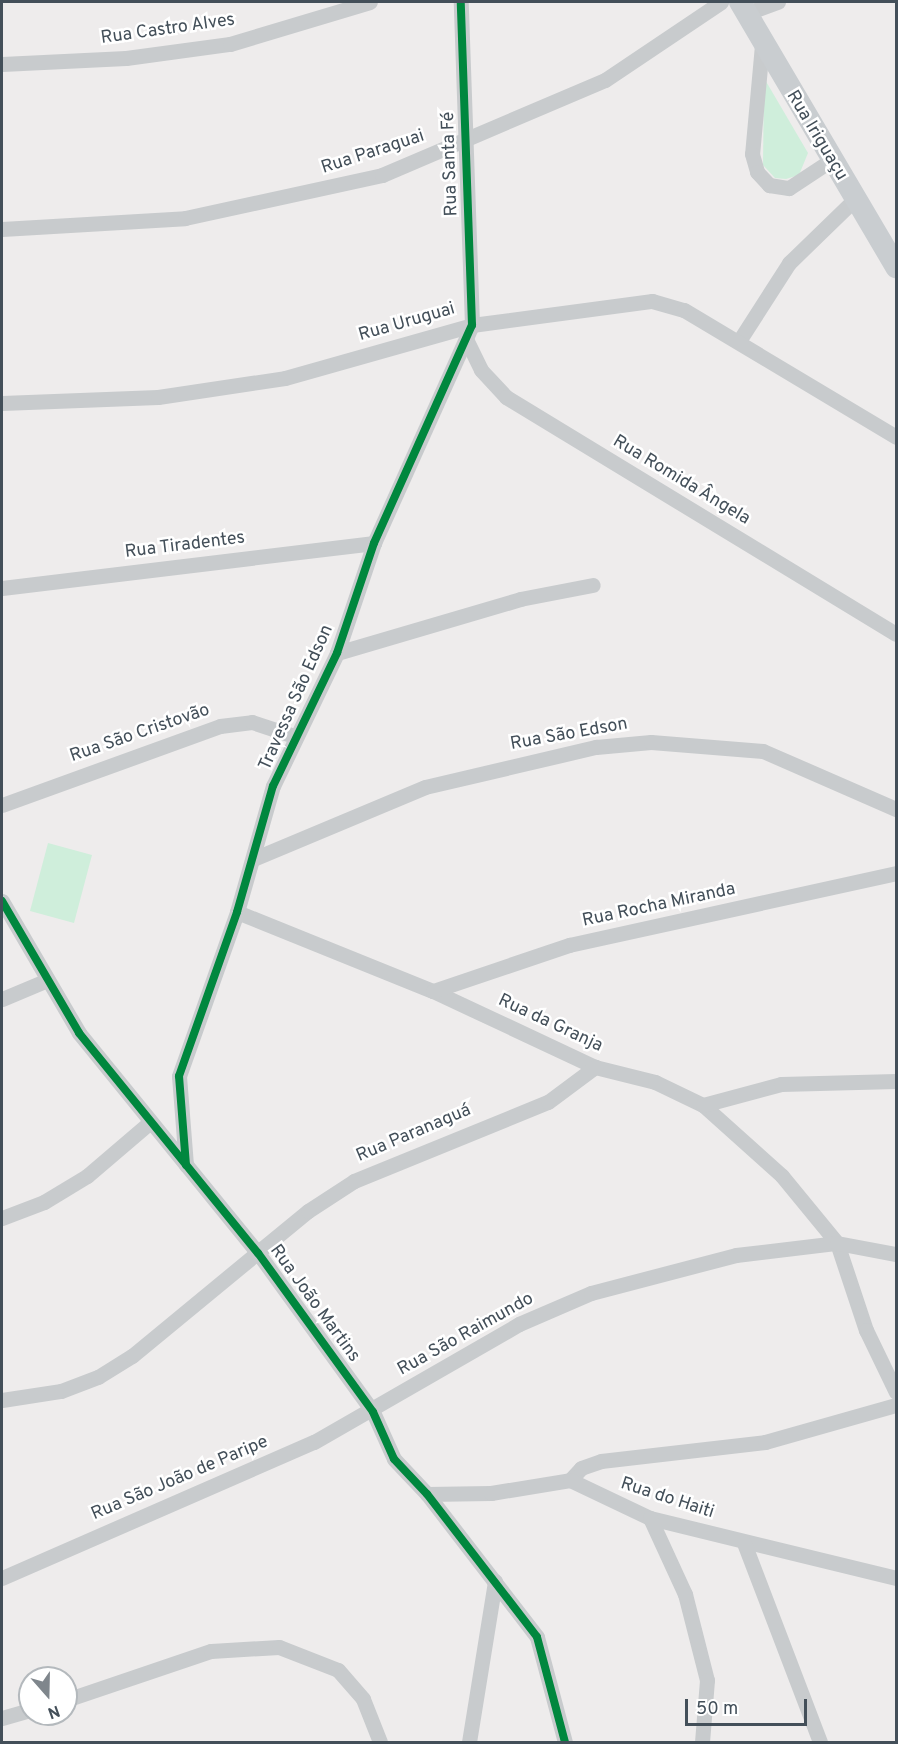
<!DOCTYPE html>
<meta charset="utf-8">
<style>
body{margin:0}
#map{position:relative;width:898px;height:1744px;overflow:hidden;background:#eeecec;font-family:Overpass,sans-serif}
div>[style]{position:absolute}
.green>*{inset:0;background:#cfeedb}
.minor>*{height:15px;margin:-7.5px;padding:0 7.5px;transform-origin:7.5px;border-radius:7.5px;background:#c8cbcd}
.secondary>*{height:22px;margin:-11px;padding:0 11px;transform-origin:11px;border-radius:11px;background:#c9cdd0}
.cycleway>*{height:8px;margin:-4px;padding:0 4px;transform-origin:4px;border-radius:4px;background:#00873e}
span{translate:-50% -50%;white-space:nowrap;text-align:center;line-height:1.15;-webkit-text-stroke:5px #fff;paint-order:stroke}
.street-label{font-size:18px;color:#434f59}
.frame{position:absolute;inset:0;border:3px solid #434f59;pointer-events:none}
.north{position:absolute;left:18px;top:1666px;width:60px;height:60px;box-sizing:border-box;background:#fff;border:2px solid #b4b9bd;border-radius:50%;rotate:160deg;font-size:16px;font-weight:700;line-height:24px;text-align:center;color:#434f59}
.north::after{content:'';display:block;margin:auto;width:21px;height:27px;background:#7f868c;clip-path:polygon(50% 0,100% 100%,50% 72%,0 100%)}
.scale{position:absolute;left:685px;top:1699px;width:122px;height:27px;box-sizing:border-box;border:3px solid #434f59;border-top:0;padding-left:8px;font-size:18px;line-height:21px;white-space:nowrap;color:#434f59;-webkit-text-stroke:4px #fff;paint-order:stroke}
</style>
<div id="map">
<div class="green">
<div style="clip-path:polygon(764px 78px,808px 153px,799px 175px,786px 179px,775px 178px,763px 165px)"></div>
<div style="clip-path:polygon(48px 843px,92px 855px,74px 923px,30px 911px)"></div>
</div>
<div class="minor">
<div style="left:747px;top:13px;width:33px;rotate:-20deg"></div>
<div style="left:762px;top:45px;width:109px;rotate:95.2deg"></div>
<div style="left:752px;top:154px;width:19px;rotate:74deg"></div>
<div style="left:757px;top:172px;width:18px;rotate:47deg"></div>
<div style="left:769px;top:185px;width:20px;rotate:9deg"></div>
<div style="left:789px;top:188px;width:49px;rotate:-33.4deg"></div>
<div style="left:2px;top:64px;width:124px;rotate:-2.8deg"></div>
<div style="left:126px;top:58px;width:105px;rotate:-7.7deg"></div>
<div style="left:230px;top:44px;width:146px;rotate:-16.7deg"></div>
<div style="left:2px;top:229px;width:183px;rotate:-3.4deg"></div>
<div style="left:185px;top:218px;width:202px;rotate:-12.3deg"></div>
<div style="left:382px;top:175px;width:242px;rotate:-23.1deg"></div>
<div style="left:605px;top:80px;width:140px;rotate:-33.9deg"></div>
<div style="left:466px;top:339px;width:34px;rotate:64deg"></div>
<div style="left:481px;top:370px;width:37px;rotate:47deg"></div>
<div style="left:506px;top:397px;width:456px;rotate:31.3deg"></div>
<div style="left:739px;top:341px;width:93px;rotate:-57.3deg"></div>
<div style="left:789px;top:263px;width:91px;rotate:-44.1deg"></div>
<div style="left:2px;top:403px;width:156px;rotate:-2.2deg"></div>
<div style="left:158px;top:397px;width:128px;rotate:-8.5deg"></div>
<div style="left:285px;top:378px;width:194px;rotate:-15.8deg"></div>
<div style="left:472px;top:325px;width:182px;rotate:-7.6deg"></div>
<div style="left:652px;top:301px;width:33px;rotate:16deg"></div>
<div style="left:684px;top:310px;width:247px;rotate:30.9deg"></div>
<div style="left:2px;top:588px;width:375px;rotate:-6.9deg"></div>
<div style="left:337px;top:653px;width:191px;rotate:-16.4deg"></div>
<div style="left:520px;top:599px;width:74px;rotate:-10.9deg"></div>
<div style="left:2px;top:805px;width:232px;rotate:-19.9deg"></div>
<div style="left:220px;top:726px;width:32px;rotate:-7deg"></div>
<div style="left:252px;top:722px;width:44px;rotate:18.4deg"></div>
<div style="left:253px;top:859px;width:186px;rotate:-22.7deg"></div>
<div style="left:425px;top:787px;width:176px;rotate:-13.2deg"></div>
<div style="left:596px;top:747px;width:55px;rotate:-5.2deg"></div>
<div style="left:651px;top:742px;width:112px;rotate:4.6deg"></div>
<div style="left:763px;top:751px;width:145px;rotate:23.6deg"></div>
<div style="left:2px;top:901px;width:153px;rotate:59.7deg"></div>
<div style="left:79px;top:1033px;width:284px;rotate:50.9deg"></div>
<div style="left:258px;top:1253px;width:196px;rotate:54.1deg"></div>
<div style="left:373px;top:1412px;width:51px;rotate:65.9deg"></div>
<div style="left:394px;top:1459px;width:48px;rotate:46.7deg"></div>
<div style="left:427px;top:1494px;width:180px;rotate:52.4deg"></div>
<div style="left:537px;top:1637px;width:109px;rotate:75.1deg"></div>
<div style="left:237px;top:912px;width:211px;rotate:22deg"></div>
<div style="left:433px;top:991px;width:179px;rotate:25.1deg"></div>
<div style="left:595px;top:1067px;width:62px;rotate:14deg"></div>
<div style="left:655px;top:1082px;width:53px;rotate:25.6deg"></div>
<div style="left:703px;top:1105px;width:106px;rotate:41.9deg"></div>
<div style="left:782px;top:1176px;width:87px;rotate:50.6deg"></div>
<div style="left:837px;top:1243px;width:92px;rotate:71.6deg"></div>
<div style="left:866px;top:1330px;width:69px;rotate:64.2deg"></div>
<div style="left:433px;top:991px;width:144px;rotate:-18.7deg"></div>
<div style="left:569px;top:945px;width:335px;rotate:-12.4deg"></div>
<div style="left:2px;top:999px;width:47px;rotate:-22.7deg"></div>
<div style="left:703px;top:1105px;width:81px;rotate:-15.1deg"></div>
<div style="left:781px;top:1084px;width:115px;rotate:-1.5deg"></div>
<div style="left:186px;top:1165px;width:89px;rotate:-94.5deg"></div>
<div style="left:179px;top:1076px;width:174px;rotate:-70.5deg"></div>
<div style="left:237px;top:912px;width:131px;rotate:-74.1deg"></div>
<div style="left:273px;top:786px;width:148px;rotate:-64.3deg"></div>
<div style="left:337px;top:653px;width:116px;rotate:-71.4deg"></div>
<div style="left:374px;top:543px;width:239px;rotate:-65.8deg"></div>
<div style="left:472px;top:325px;width:323px;rotate:-92deg"></div>
<div style="left:2px;top:1218px;width:45px;rotate:-20.9deg"></div>
<div style="left:44px;top:1202px;width:50px;rotate:-31.2deg"></div>
<div style="left:87px;top:1176px;width:82px;rotate:-40.5deg"></div>
<div style="left:2px;top:1400px;width:60px;rotate:-8.7deg"></div>
<div style="left:61px;top:1391px;width:40px;rotate:-21deg"></div>
<div style="left:98px;top:1377px;width:40px;rotate:-32deg"></div>
<div style="left:132px;top:1356px;width:228px;rotate:-39.5deg"></div>
<div style="left:308px;top:1211px;width:55px;rotate:-33.1deg"></div>
<div style="left:354px;top:1181px;width:209px;rotate:-22.2deg"></div>
<div style="left:548px;top:1102px;width:59px;rotate:-36.7deg"></div>
<div style="left:570px;top:1480px;width:16px;rotate:-47deg"></div>
<div style="left:581px;top:1468px;width:21px;rotate:-19deg"></div>
<div style="left:601px;top:1461px;width:165px;rotate:-6.6deg"></div>
<div style="left:765px;top:1442px;width:136px;rotate:-15.8deg"></div>
<div style="left:427px;top:1494px;width:64px;rotate:-0.9deg"></div>
<div style="left:491px;top:1493px;width:80px;rotate:-9.3deg"></div>
<div style="left:570px;top:1480px;width:89px;rotate:25.4deg"></div>
<div style="left:650px;top:1518px;width:253px;rotate:13.7deg"></div>
<div style="left:650px;top:1518px;width:84px;rotate:65.3deg"></div>
<div style="left:685px;top:1594px;width:89px;rotate:75.7deg"></div>
<div style="left:707px;top:1680px;width:62px;rotate:94.6deg"></div>
<div style="left:744px;top:1543px;width:213px;rotate:69.1deg"></div>
<div style="left:2px;top:1578px;width:340px;rotate:-23.6deg"></div>
<div style="left:314px;top:1442px;width:237px;rotate:-29.9deg"></div>
<div style="left:519px;top:1324px;width:78px;rotate:-23.3deg"></div>
<div style="left:591px;top:1293px;width:150px;rotate:-14.7deg"></div>
<div style="left:736px;top:1255px;width:102px;rotate:-6.8deg"></div>
<div style="left:837px;top:1243px;width:60px;rotate:10.6deg"></div>
<div style="left:66px;top:1700px;width:153px;rotate:-18.7deg"></div>
<div style="left:211px;top:1651px;width:68px;rotate:-3.4deg"></div>
<div style="left:279px;top:1647px;width:63px;rotate:21.3deg"></div>
<div style="left:338px;top:1670px;width:38px;rotate:49deg"></div>
<div style="left:363px;top:1699px;width:46px;rotate:68.4deg"></div>
<div style="left:2px;top:1718px;width:29px;rotate:-16deg"></div>
<div style="left:469px;top:1742px;width:163px;rotate:-80.8deg"></div>
</div>
<div class="secondary">
<div style="left:740px;top:2px;width:308px;rotate:59.5deg"></div>
</div>
<div class="cycleway">
<div style="left:2px;top:901px;width:153px;rotate:59.7deg"></div>
<div style="left:79px;top:1033px;width:284px;rotate:50.9deg"></div>
<div style="left:258px;top:1253px;width:196px;rotate:54.1deg"></div>
<div style="left:373px;top:1412px;width:51px;rotate:65.9deg"></div>
<div style="left:394px;top:1459px;width:48px;rotate:46.7deg"></div>
<div style="left:427px;top:1494px;width:180px;rotate:52.4deg"></div>
<div style="left:537px;top:1637px;width:109px;rotate:75.1deg"></div>
<div style="left:186px;top:1165px;width:89px;rotate:-94.5deg"></div>
<div style="left:179px;top:1076px;width:174px;rotate:-70.5deg"></div>
<div style="left:237px;top:912px;width:131px;rotate:-74.1deg"></div>
<div style="left:273px;top:786px;width:148px;rotate:-64.3deg"></div>
<div style="left:337px;top:653px;width:116px;rotate:-71.4deg"></div>
<div style="left:374px;top:543px;width:239px;rotate:-65.8deg"></div>
<div style="left:472px;top:325px;width:323px;rotate:-92deg"></div>
</div>
<div class="street-label">
<span style="left:168px;top:30px;rotate:-8deg">Rua Castro Alves</span>
<span style="left:816px;top:136px;rotate:59deg">Rua Iriguaçu</span>
<span style="left:373px;top:153px;rotate:-18deg">Rua Paraguai</span>
<span style="left:451px;top:164px;rotate:-92deg">Rua Santa Fé</span>
<span style="left:407px;top:323px;rotate:-16deg">Rua Uruguai</span>
<span style="left:681px;top:481px;rotate:31deg">Rua Romida Ângela</span>
<span style="left:185px;top:546px;rotate:-7deg">Rua Tiradentes</span>
<span style="left:297px;top:698px;rotate:-66deg">Travessa São Edson</span>
<span style="left:140px;top:734px;rotate:-19deg">Rua São Cristovão</span>
<span style="left:569px;top:735px;rotate:-10deg">Rua São Edson</span>
<span style="left:659px;top:906px;rotate:-12deg">Rua Rocha Miranda</span>
<span style="left:550px;top:1024px;rotate:25deg">Rua da Granja</span>
<span style="left:414px;top:1134px;rotate:-23deg">Rua Paranaguá</span>
<span style="left:314px;top:1304px;rotate:54deg">Rua João Martins</span>
<span style="left:466px;top:1335px;rotate:-29deg">Rua São Raimundo</span>
<span style="left:180px;top:1479px;rotate:-23deg">Rua São João de Paripe</span>
<span style="left:667px;top:1499px;rotate:18deg">Rua do Haiti</span>
</div>
<div class="frame"></div>
<div class="north">N</div>
<div class="scale">50 m</div>
</div>
